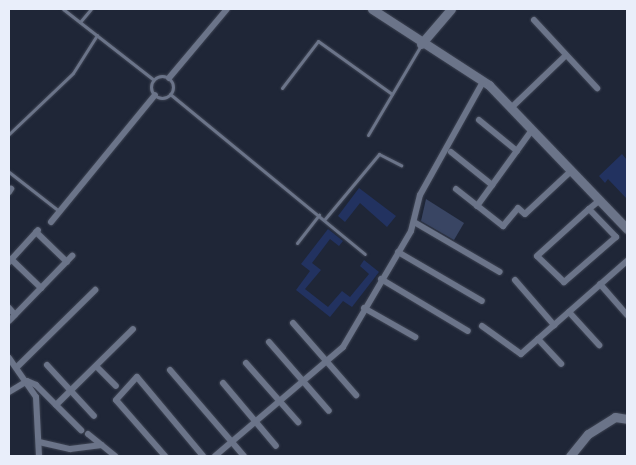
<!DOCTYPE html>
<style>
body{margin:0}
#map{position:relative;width:636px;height:465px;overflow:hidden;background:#1f2637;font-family:Karla,sans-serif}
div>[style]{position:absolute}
.green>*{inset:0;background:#394563}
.building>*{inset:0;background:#223260}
.roads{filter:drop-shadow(0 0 1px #3e4453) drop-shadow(0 0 1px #3e4453)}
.lane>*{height:3px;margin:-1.5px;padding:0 1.5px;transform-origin:1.5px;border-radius:1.5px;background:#6b7489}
.lane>.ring{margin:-1.5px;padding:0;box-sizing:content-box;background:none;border:3px solid #6b7489;border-radius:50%}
.street>*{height:6px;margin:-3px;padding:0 3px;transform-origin:3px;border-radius:3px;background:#6b7489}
.secondary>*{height:9px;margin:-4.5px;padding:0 4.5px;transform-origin:4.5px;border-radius:4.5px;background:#6b7489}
span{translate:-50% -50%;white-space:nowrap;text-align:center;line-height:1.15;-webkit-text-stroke:4px #1f2637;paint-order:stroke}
.frame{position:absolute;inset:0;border:10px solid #e9eefa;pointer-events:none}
</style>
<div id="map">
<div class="green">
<div style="clip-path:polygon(426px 199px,464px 223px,454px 240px,421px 221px)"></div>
</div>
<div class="building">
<div style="clip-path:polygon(622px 154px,627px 160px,627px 199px,608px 179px,605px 183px,599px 176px)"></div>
<div style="clip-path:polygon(359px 188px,396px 216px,387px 227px,360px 203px,345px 222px,338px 216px)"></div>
<div style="clip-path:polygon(328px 229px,343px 241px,339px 246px,330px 239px,312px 263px,321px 270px,305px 289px,328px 307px,342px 291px,350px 297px,369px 274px,360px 266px,364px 260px,379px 272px,352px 307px,343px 301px,330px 317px,296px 290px,310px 271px,301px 264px)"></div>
</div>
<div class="roads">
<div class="lane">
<div style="left:63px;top:9px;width:115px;rotate:38deg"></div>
<div style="left:80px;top:22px;width:17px;rotate:-50deg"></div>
<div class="ring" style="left:151px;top:76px;width:19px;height:19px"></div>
<div style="left:282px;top:88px;width:59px;rotate:-52.5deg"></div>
<div style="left:318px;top:41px;width:91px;rotate:35.6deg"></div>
<div style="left:170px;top:94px;width:252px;rotate:39.4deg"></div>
<div style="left:9px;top:134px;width:88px;rotate:-43.6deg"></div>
<div style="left:73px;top:73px;width:45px;rotate:-57.7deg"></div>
<div style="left:368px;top:135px;width:104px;rotate:-59.5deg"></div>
<div style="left:9px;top:172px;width:63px;rotate:38deg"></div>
<div style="left:324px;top:220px;width:86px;rotate:-50.2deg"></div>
<div style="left:379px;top:154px;width:25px;rotate:27deg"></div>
<div style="left:297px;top:243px;width:36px;rotate:-52deg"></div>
</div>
<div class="street">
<div style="left:534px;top:20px;width:93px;rotate:47.2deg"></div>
<div style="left:169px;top:78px;width:90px;rotate:-50deg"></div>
<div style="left:511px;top:108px;width:76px;rotate:-43.9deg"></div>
<div style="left:479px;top:120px;width:49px;rotate:39.2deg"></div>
<div style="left:451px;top:152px;width:53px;rotate:38.8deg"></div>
<div style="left:456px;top:189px;width:60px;rotate:38.2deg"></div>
<div style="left:503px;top:226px;width:23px;rotate:-50deg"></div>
<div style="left:518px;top:208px;width:9px;rotate:41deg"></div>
<div style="left:525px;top:214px;width:63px;rotate:-43.1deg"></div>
<div style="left:9px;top:192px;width:4px;rotate:-56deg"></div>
<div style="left:477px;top:206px;width:94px;rotate:-54.1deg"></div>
<div style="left:589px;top:209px;width:39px;rotate:46deg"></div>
<div style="left:616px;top:237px;width:69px;rotate:139.1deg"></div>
<div style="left:564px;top:282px;width:37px;rotate:-136deg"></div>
<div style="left:537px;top:256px;width:70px;rotate:-42.1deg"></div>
<div style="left:589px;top:209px;width:14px;rotate:-39deg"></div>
<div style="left:51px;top:222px;width:164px;rotate:-50.7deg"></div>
<div style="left:414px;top:222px;width:99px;rotate:30.2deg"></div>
<div style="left:36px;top:232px;width:43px;rotate:44.1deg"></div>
<div style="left:398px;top:252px;width:97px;rotate:30.3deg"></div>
<div style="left:11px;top:259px;width:42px;rotate:44deg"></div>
<div style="left:9px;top:262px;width:43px;rotate:-47.8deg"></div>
<div style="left:381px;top:279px;width:101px;rotate:30.9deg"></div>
<div style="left:515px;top:280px;width:60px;rotate:49.1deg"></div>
<div style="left:600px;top:284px;width:41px;rotate:48.9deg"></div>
<div style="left:9px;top:308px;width:9px;rotate:49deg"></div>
<div style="left:364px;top:308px;width:59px;rotate:29.6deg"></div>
<div style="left:569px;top:312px;width:45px;rotate:47.7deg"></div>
<div style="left:9px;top:321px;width:91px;rotate:-45.9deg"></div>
<div style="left:293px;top:323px;width:96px;rotate:48.8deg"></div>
<div style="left:482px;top:326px;width:48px;rotate:35.7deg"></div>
<div style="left:521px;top:354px;width:141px;rotate:-41.3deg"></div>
<div style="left:538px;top:339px;width:34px;rotate:47deg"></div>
<div style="left:269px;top:342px;width:91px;rotate:49deg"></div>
<div style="left:9px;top:358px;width:47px;rotate:55.3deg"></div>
<div style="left:36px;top:397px;width:59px;rotate:87.1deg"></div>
<div style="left:246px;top:363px;width:79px;rotate:48.6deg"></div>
<div style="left:47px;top:365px;width:69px;rotate:47.3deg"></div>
<div style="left:96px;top:366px;width:28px;rotate:45deg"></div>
<div style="left:17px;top:367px;width:110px;rotate:-44.6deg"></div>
<div style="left:170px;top:370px;width:113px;rotate:49.3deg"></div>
<div style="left:223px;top:383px;width:82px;rotate:49.9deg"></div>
<div style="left:9px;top:392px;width:21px;rotate:-31deg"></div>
<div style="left:27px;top:381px;width:10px;rotate:24deg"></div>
<div style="left:36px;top:385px;width:64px;rotate:45deg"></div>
<div style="left:56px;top:405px;width:108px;rotate:-44.6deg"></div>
<div style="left:88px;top:434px;width:35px;rotate:39deg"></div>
<div style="left:39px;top:442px;width:32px;rotate:13deg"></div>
<div style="left:70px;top:449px;width:32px;rotate:-7deg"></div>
<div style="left:165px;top:456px;width:74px;rotate:-131.2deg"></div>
<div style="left:116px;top:400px;width:31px;rotate:-48deg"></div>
<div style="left:137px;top:377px;width:103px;rotate:50.1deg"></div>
<div style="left:215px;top:456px;width:168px;rotate:-40.4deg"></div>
<div style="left:343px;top:347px;width:134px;rotate:-59.6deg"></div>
<div style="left:411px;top:231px;width:37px;rotate:-76deg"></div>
<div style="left:420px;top:195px;width:129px;rotate:-60.9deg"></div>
</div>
<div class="secondary">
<div style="left:372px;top:9px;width:140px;rotate:33deg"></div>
<div style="left:489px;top:85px;width:199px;rotate:46.2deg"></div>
<div style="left:421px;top:44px;width:46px;rotate:-49.4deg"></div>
<div style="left:570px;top:456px;width:28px;rotate:-51deg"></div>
<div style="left:588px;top:434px;width:32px;rotate:-32deg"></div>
<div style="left:615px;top:417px;width:12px;rotate:9deg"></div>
</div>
</div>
<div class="frame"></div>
</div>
